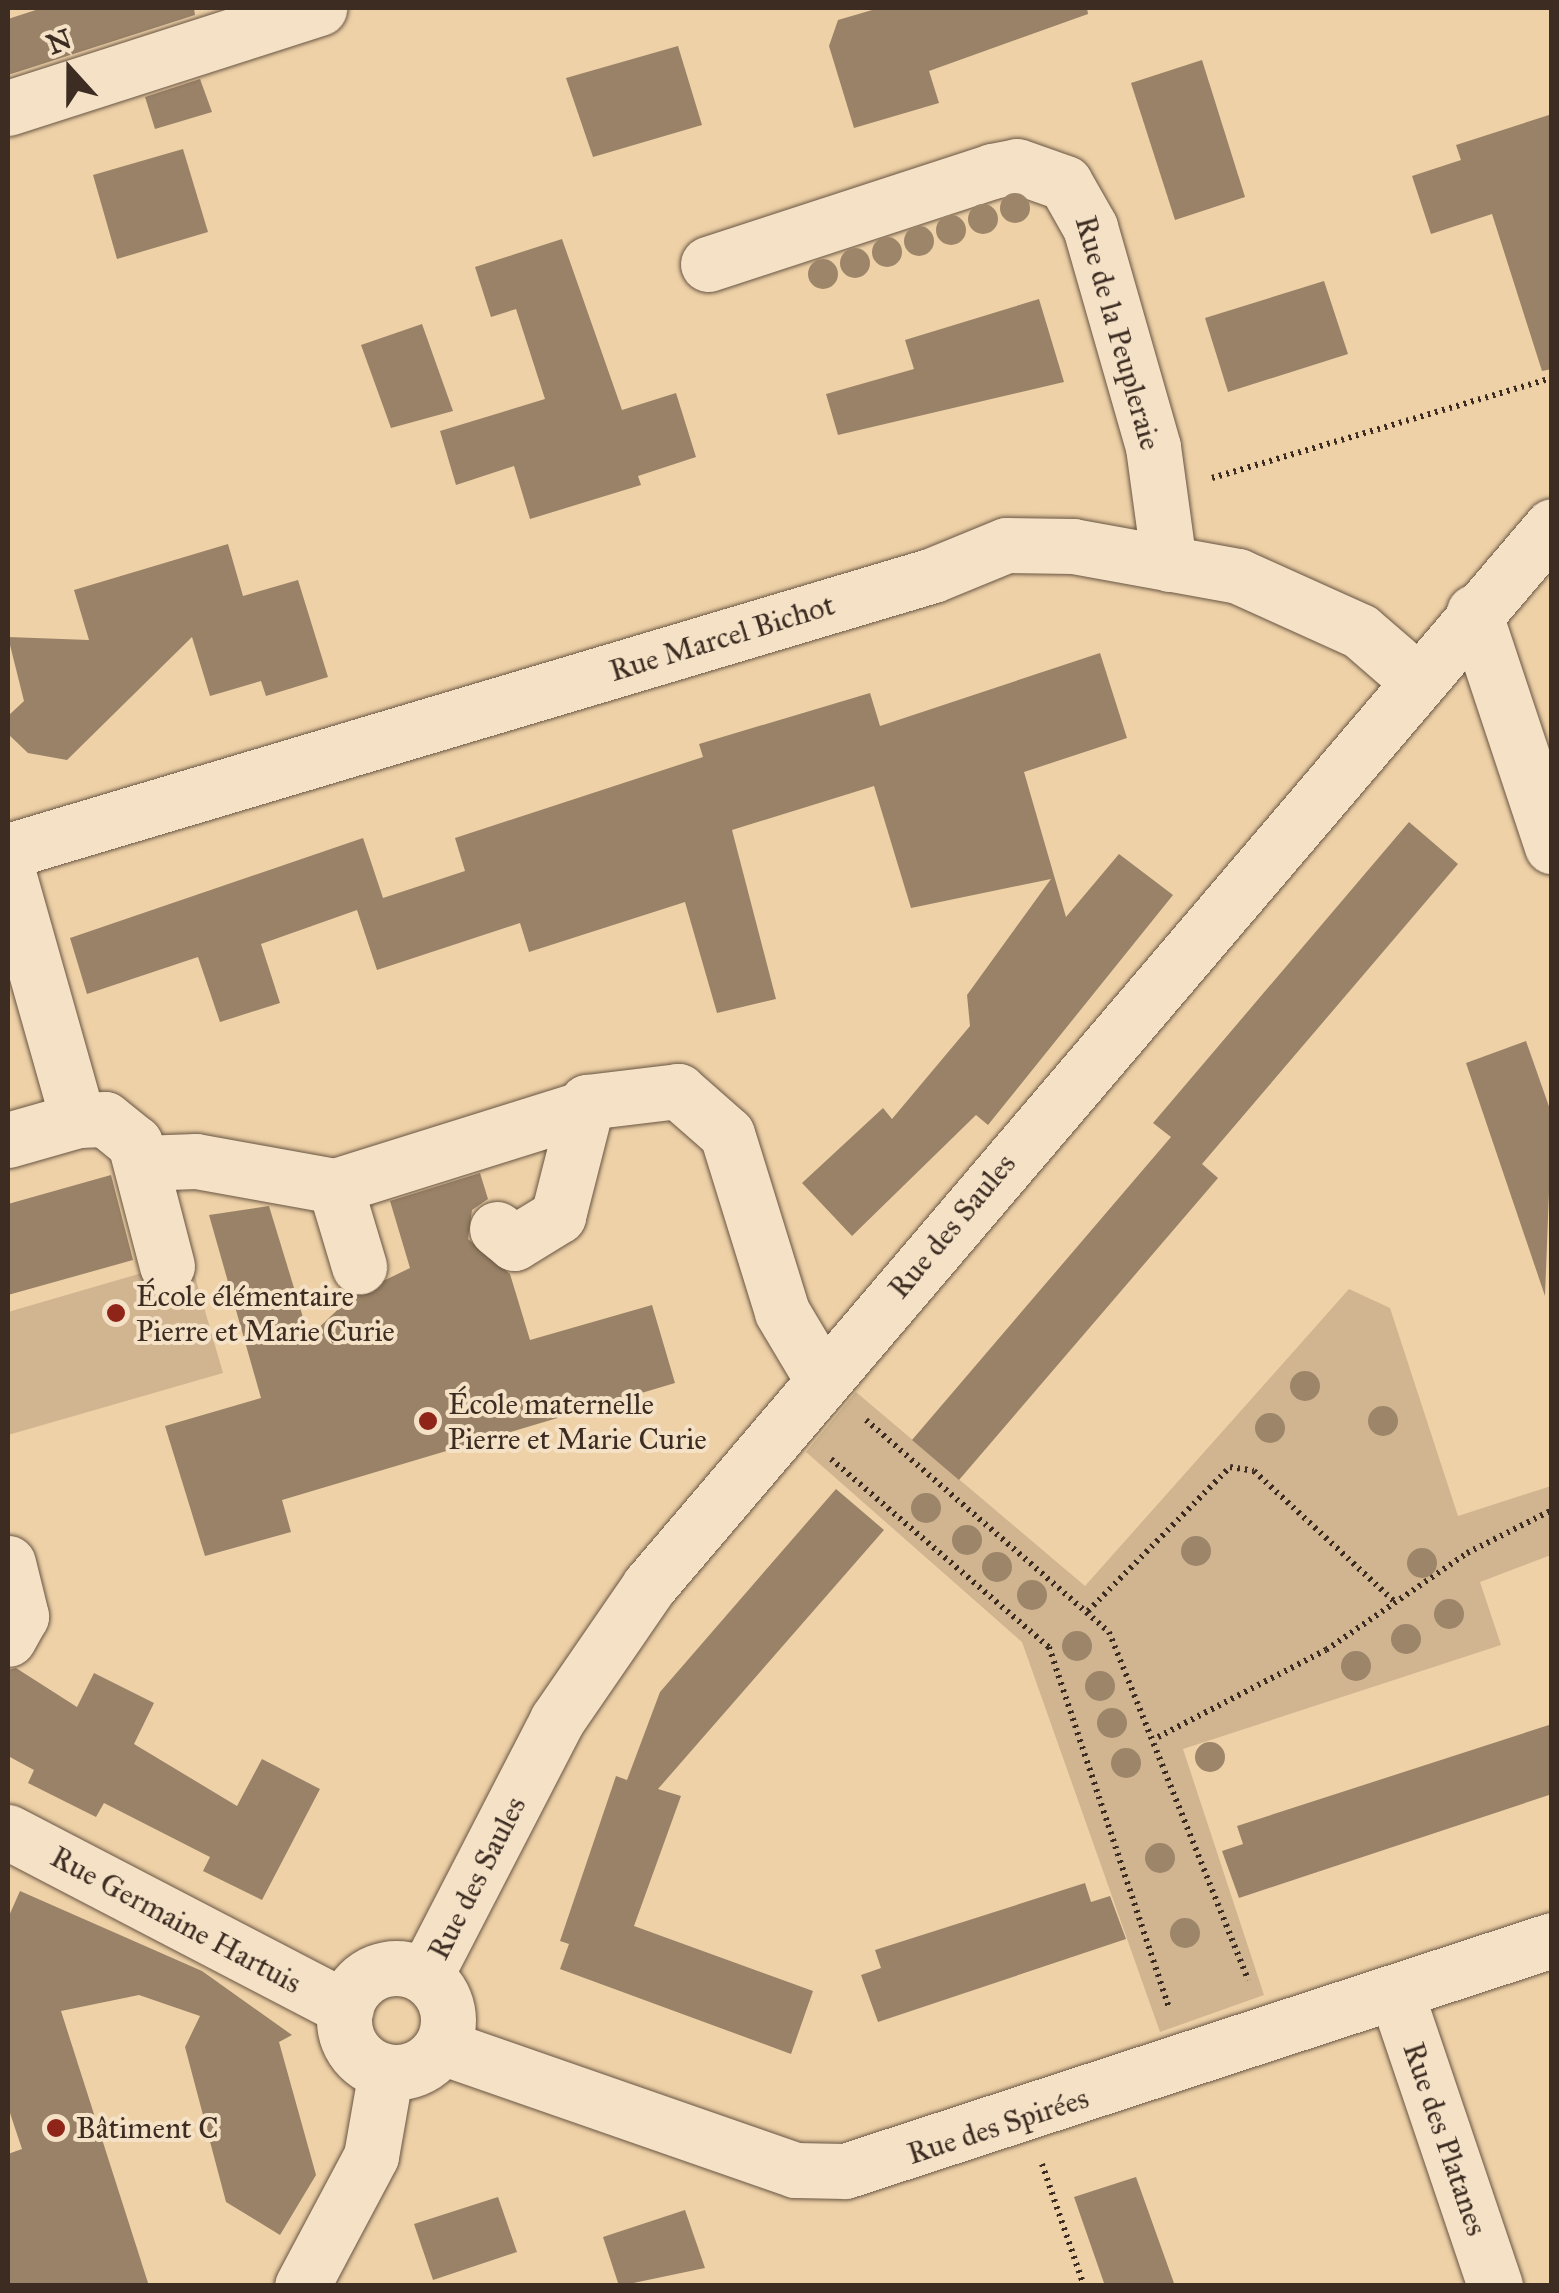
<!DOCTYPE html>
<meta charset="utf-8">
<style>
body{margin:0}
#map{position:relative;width:1559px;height:2293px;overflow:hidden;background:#eed1a7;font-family:"IM FELL Great Primer",serif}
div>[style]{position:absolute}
.green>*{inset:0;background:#d0b590}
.building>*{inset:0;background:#998267}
.path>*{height:6px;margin-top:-3px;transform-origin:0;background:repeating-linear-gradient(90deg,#3c2c22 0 2.5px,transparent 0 7.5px)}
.roads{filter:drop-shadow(0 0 2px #685543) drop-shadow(0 0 2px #685543)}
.minor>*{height:55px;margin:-27.5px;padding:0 27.5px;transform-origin:27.5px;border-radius:27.5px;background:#f4e1c6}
.minor>.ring{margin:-27.5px;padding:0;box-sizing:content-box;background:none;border:55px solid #f4e1c6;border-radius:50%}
.trees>*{width:30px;height:30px;margin:-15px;border-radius:50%;background:#9d856a}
.dots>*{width:28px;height:28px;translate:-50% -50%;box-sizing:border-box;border:5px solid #f4e1c6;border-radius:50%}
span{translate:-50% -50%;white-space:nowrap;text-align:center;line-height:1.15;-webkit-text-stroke:8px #f4e1c6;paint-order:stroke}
.street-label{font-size:30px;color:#3c2c22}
.poi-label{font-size:30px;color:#3c2c22}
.left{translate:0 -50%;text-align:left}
.frame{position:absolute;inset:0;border:10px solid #3c2c22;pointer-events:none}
.north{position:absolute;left:20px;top:20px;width:100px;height:100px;-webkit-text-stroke:8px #f4e1c6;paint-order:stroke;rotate:339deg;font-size:28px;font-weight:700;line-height:40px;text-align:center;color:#3c2c22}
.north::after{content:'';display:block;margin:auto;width:35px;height:45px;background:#3c2c22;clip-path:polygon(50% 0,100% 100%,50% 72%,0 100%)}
</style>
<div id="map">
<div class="green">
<div style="clip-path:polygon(190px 1259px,223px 1373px,8px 1435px,8px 1312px)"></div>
<div style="clip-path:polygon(1349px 1289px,1390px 1308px,1458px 1516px,1551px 1486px,1551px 1555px,1480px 1582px,1501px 1645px,1183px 1749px,1264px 1995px,1160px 2032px,1022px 1642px,806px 1452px,856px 1392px,1085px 1586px)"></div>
</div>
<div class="building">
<div style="clip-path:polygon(42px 8px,194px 8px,195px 15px,8px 75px,8px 19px)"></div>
<div style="clip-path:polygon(879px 8px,1087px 8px,1088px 14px,929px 71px,939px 103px,854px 128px,829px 46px,838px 20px)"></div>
<div style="clip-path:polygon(678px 46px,702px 125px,593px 157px,566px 78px)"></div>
<div style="clip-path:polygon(1202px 60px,1245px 197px,1175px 220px,1131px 83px)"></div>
<div style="clip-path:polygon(200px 79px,212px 112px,155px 129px,145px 97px)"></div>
<div style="clip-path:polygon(1552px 114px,1552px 369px,1542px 371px,1492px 214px,1431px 234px,1412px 176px,1461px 160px,1456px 145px)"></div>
<div style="clip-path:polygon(183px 149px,208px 232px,117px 259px,93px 175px)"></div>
<div style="clip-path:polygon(562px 239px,622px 410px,676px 393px,696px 457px,638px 476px,641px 485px,530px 519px,514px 466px,456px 485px,440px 431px,545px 399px,516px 309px,491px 317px,475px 267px)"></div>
<div style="clip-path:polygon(1324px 281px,1348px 354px,1228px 392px,1205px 318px)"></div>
<div style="clip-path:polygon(1039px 299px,1064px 382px,838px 435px,826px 394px,914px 369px,905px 340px)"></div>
<div style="clip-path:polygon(422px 324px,453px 411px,391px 428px,361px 345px)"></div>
<div style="clip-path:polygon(228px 544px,243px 596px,298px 580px,328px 677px,266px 696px,261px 681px,210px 696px,192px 637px,67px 760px,28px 753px,8px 734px,8px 716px,24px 701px,8px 637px,89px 640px,74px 590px)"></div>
<div style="clip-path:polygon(1100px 653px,1127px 738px,1024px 772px,1066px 917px,1119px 854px,1173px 895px,988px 1125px,976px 1115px,852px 1236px,802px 1183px,883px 1108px,892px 1119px,970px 1026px,967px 995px,1051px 879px,911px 908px,874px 786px,732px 830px,776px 999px,717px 1013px,685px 902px,529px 952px,520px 923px,377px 970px,357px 910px,261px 944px,280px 1003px,220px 1022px,198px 957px,87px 994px,70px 938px,363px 838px,383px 898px,465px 871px,455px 838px,703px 757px,699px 744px,870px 693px,880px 726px)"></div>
<div style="clip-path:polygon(1409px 822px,1458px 864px,1202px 1164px,1218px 1178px,959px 1480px,912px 1440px,1171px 1137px,1153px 1123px)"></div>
<div style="clip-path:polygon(1526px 1041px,1552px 1115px,1545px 1296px,1466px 1063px)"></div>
<div style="clip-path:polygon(480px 1173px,488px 1199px,472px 1210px,468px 1239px,510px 1274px,530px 1340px,652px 1305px,675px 1383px,282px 1500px,291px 1532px,205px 1556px,165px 1426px,261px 1398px,209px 1215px,269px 1206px,309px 1337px,352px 1296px,410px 1268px,390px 1201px)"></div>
<div style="clip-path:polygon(111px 1175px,133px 1260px,8px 1295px,8px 1204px)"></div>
<div style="clip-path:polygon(836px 1489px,884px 1530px,658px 1789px,681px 1796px,634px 1926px,813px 1991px,791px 2054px,560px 1969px,569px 1944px,560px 1941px,616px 1776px,627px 1780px,660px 1692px)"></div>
<div style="clip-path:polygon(16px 1668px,77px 1707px,94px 1673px,154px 1703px,134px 1744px,237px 1806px,262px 1759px,320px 1789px,262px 1900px,203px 1871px,210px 1857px,104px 1803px,96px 1817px,28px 1783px,34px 1770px,8px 1756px,8px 1670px)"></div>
<div style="clip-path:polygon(1552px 1724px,1552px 1794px,1239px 1898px,1222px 1851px,1243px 1844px,1237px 1826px)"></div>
<div style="clip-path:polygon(1085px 1883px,1091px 1902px,1110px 1896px,1126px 1939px,878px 2022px,861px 1975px,881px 1968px,875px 1950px)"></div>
<div style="clip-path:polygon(20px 1891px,202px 1971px,292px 2035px,279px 2042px,316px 2175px,280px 2235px,226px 2202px,185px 2047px,200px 2016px,139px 1995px,61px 2011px,149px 2286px,8px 2286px,8px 2154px,22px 2149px,8px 2107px,8px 1918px)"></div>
<div style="clip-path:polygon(1136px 2177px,1175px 2286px,1105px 2286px,1074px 2197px)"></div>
<div style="clip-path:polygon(498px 2197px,517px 2252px,433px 2280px,414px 2224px)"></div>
<div style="clip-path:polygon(685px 2210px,705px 2268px,619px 2286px,603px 2237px)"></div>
</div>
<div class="path">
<div style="left:1212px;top:478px;width:354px;rotate:-16.4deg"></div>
<div style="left:866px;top:1420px;width:322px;rotate:41.1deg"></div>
<div style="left:1109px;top:1632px;width:375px;rotate:68.2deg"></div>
<div style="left:831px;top:1459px;width:288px;rotate:40.8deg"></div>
<div style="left:1049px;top:1647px;width:379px;rotate:71.6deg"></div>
<div style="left:1088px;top:1611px;width:202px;rotate:-45.4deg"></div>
<div style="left:1230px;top:1467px;width:24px;rotate:9deg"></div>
<div style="left:1254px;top:1471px;width:192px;rotate:42.9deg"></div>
<div style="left:1158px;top:1737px;width:189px;rotate:-27.4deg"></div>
<div style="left:1326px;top:1650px;width:171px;rotate:-34.5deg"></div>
<div style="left:1467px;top:1553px;width:95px;rotate:-26.8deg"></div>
<div style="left:1042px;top:2164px;width:129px;rotate:71deg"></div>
</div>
<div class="roads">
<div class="minor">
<div style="left:8px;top:108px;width:327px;rotate:-17.8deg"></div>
<div style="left:708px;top:264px;width:299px;rotate:-18.1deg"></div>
<div style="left:992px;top:171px;width:25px;rotate:-11deg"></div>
<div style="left:1017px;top:166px;width:51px;rotate:19.5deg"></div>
<div style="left:1065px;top:183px;width:51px;rotate:60.4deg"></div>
<div style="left:1090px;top:227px;width:229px;rotate:74deg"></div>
<div style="left:1153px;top:447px;width:118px;rotate:82.2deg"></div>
<div style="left:1474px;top:612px;width:247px;rotate:71.6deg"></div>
<div style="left:8px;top:851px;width:965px;rotate:-16.61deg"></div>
<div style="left:933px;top:575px;width:79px;rotate:-22.3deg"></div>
<div style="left:1006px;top:545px;width:67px;rotate:0.9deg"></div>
<div style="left:1073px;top:546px;width:168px;rotate:10.3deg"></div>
<div style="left:1238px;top:576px;width:134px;rotate:24.3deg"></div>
<div style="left:1360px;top:631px;width:77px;rotate:40.8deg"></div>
<div style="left:8px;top:873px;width:257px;rotate:74.2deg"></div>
<div style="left:78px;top:1120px;width:73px;rotate:164.1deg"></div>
<div style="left:78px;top:1120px;width:27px;rotate:-2deg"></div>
<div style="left:105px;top:1119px;width:38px;rotate:39deg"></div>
<div style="left:135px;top:1143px;width:127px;rotate:75.4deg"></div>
<div style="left:141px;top:1163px;width:55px;rotate:-2.1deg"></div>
<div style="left:196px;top:1161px;width:141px;rotate:10.2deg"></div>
<div style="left:335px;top:1186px;width:257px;rotate:-17.4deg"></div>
<div style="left:335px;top:1186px;width:84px;rotate:73.3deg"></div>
<div style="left:497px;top:1229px;width:22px;rotate:39deg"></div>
<div style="left:514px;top:1243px;width:52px;rotate:-31.5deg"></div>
<div style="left:558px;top:1216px;width:118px;rotate:-75.7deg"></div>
<div style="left:587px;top:1102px;width:92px;rotate:-6.9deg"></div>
<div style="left:678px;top:1091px;width:65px;rotate:41.3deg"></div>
<div style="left:727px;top:1134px;width:186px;rotate:72.8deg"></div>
<div style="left:782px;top:1312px;width:78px;rotate:59.2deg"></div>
<div style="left:8px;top:1563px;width:55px;rotate:76.2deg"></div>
<div style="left:21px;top:1616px;width:26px;rotate:119deg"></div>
<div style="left:8px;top:1832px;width:381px;rotate:27.5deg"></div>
<div class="ring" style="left:344px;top:1968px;width:49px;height:49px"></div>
<div style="left:425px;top:1976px;width:288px;rotate:-62.7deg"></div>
<div style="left:557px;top:1720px;width:163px;rotate:-55.5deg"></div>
<div style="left:649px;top:1586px;width:1392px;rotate:-49.57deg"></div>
<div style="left:1396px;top:1993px;width:309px;rotate:71.3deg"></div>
<div style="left:442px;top:2047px;width:374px;rotate:19.2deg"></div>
<div style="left:795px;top:2170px;width:50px;rotate:1.1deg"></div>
<div style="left:845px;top:2171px;width:744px;rotate:-18.09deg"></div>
<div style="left:302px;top:2286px;width:147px;rotate:-62deg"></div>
<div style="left:371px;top:2156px;width:86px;rotate:-80deg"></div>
</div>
</div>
<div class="trees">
<div style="left:1015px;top:208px"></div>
<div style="left:983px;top:219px"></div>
<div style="left:951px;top:230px"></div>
<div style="left:919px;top:241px"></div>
<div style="left:887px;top:252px"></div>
<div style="left:855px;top:263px"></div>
<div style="left:823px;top:274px"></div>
<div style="left:1305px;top:1386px"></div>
<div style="left:1383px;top:1421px"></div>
<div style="left:1270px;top:1428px"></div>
<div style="left:926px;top:1508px"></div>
<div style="left:967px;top:1540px"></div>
<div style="left:1196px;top:1551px"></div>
<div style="left:1422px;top:1563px"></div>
<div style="left:997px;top:1567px"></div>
<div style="left:1032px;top:1595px"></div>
<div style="left:1449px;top:1614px"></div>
<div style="left:1406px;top:1639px"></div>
<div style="left:1077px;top:1646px"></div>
<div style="left:1356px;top:1666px"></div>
<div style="left:1100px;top:1686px"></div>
<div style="left:1112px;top:1723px"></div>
<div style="left:1210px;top:1757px"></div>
<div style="left:1126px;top:1763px"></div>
<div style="left:1160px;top:1858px"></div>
<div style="left:1185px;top:1933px"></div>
</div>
<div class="dots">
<div style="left:116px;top:1313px;background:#8f2418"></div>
<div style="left:428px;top:1421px;background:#8f2418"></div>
<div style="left:56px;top:2128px;background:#8f2418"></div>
</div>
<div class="street-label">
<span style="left:1118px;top:333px;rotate:74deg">Rue de la Peupleraie</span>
<span style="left:722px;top:638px;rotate:-17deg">Rue Marcel Bichot</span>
<span style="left:952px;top:1226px;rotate:-50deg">Rue des Saules</span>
<span style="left:477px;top:1878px;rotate:-63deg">Rue des Saules</span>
<span style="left:176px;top:1920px;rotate:28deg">Rue Germaine Hartuis</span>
<span style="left:998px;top:2126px;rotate:-18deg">Rue des Spirées</span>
<span style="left:1445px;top:2139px;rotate:71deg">Rue des Platanes</span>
</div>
<div class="poi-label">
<span class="left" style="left:136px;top:1313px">École élémentaire<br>Pierre et Marie Curie</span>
<span class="left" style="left:448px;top:1421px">École maternelle<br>Pierre et Marie Curie</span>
<span class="left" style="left:76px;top:2128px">Bâtiment C</span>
</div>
<div class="frame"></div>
<div class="north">N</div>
</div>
